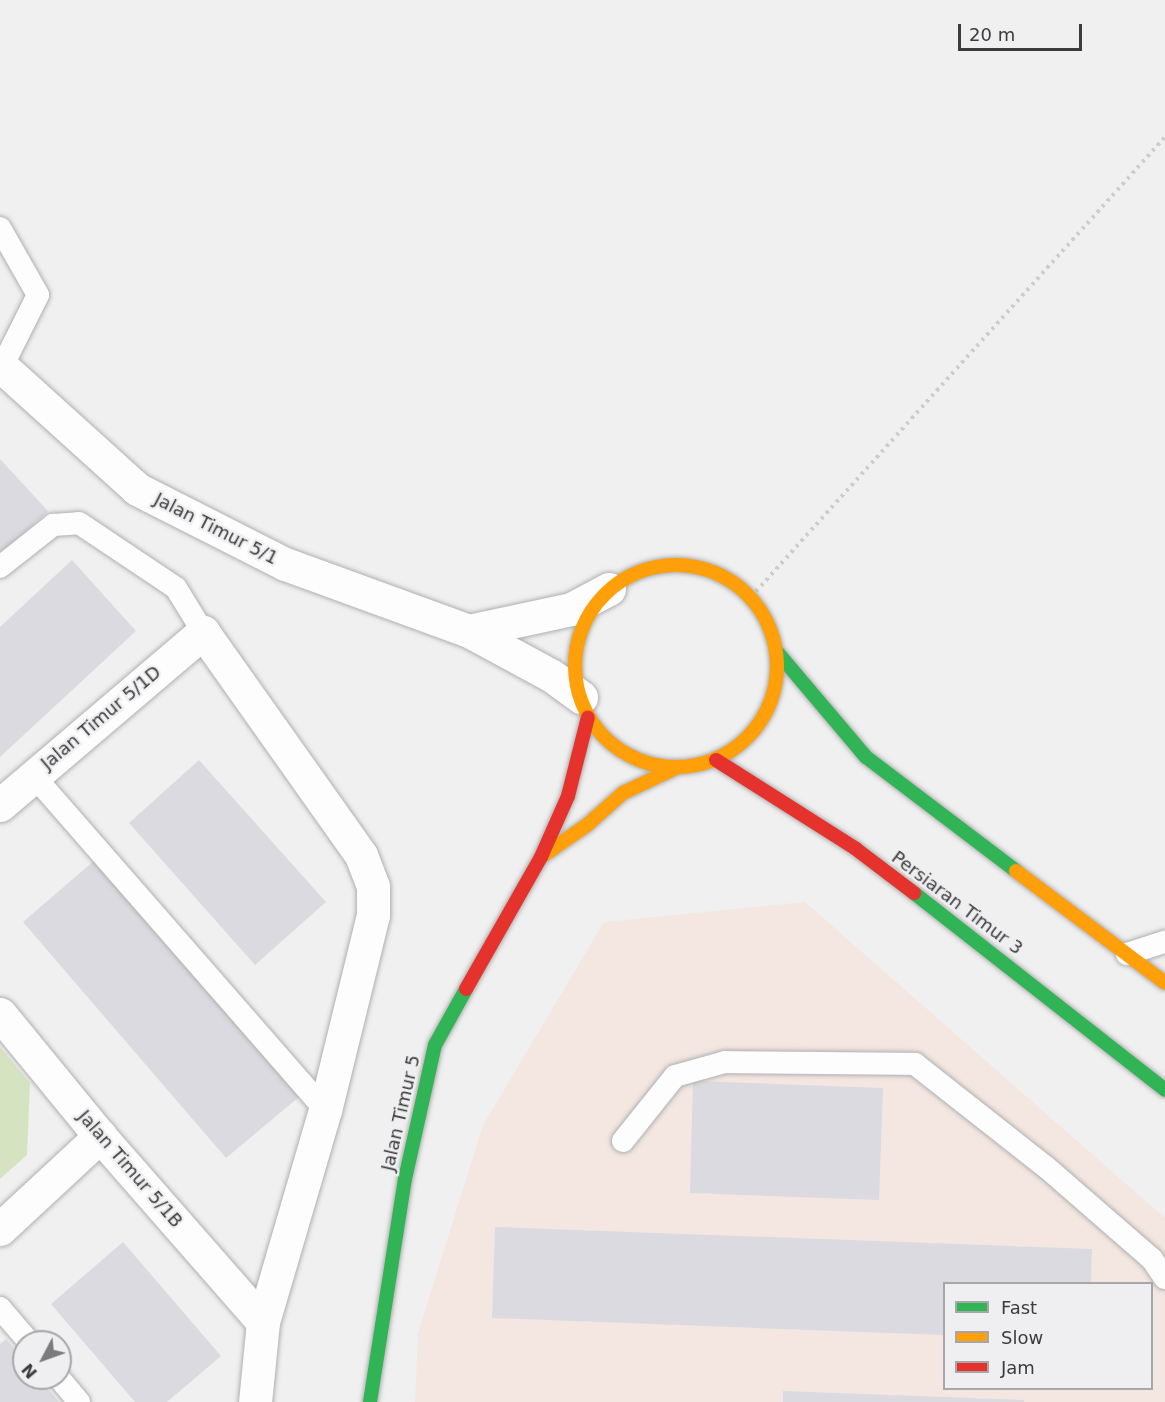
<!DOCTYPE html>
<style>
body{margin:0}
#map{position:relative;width:1165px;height:1402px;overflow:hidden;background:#f0f0f0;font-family:"DejaVu Sans",sans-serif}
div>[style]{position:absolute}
.education>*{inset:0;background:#f4e7e1}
.green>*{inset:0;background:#d6e3c1}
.building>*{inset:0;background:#dbdae1}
.path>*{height:4px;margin-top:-2px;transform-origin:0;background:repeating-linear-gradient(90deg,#cdcdce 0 3px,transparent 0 7.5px)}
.roads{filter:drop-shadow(0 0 2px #b0b0b0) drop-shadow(0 0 2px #b0b0b0)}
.lane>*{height:22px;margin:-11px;padding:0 11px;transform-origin:11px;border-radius:11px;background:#fdfdfd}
.street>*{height:33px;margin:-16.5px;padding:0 16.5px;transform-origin:16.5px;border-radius:16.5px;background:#fdfdfd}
.fast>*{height:14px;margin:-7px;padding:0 7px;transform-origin:7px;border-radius:7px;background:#30b455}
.slow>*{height:14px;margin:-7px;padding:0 7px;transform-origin:7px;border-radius:7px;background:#ff9f0a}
.slow>.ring{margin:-7px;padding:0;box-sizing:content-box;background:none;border:14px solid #ff9f0a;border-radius:50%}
.jam>*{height:14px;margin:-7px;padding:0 7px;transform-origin:7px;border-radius:7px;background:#e5322d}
span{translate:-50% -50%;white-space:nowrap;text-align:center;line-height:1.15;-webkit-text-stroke:4.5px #efeff1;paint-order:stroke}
.street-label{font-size:18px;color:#3c3c3d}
.legend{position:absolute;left:943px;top:1282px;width:210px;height:108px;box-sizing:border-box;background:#efeff1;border:2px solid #a7a7a9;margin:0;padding:8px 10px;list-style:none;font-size:18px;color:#3c3c3d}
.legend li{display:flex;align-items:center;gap:12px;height:30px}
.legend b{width:30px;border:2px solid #a7a7a9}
.north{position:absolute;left:12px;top:1330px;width:60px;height:60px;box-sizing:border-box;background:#efeff1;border:2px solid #a7a7a9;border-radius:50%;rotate:229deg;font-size:16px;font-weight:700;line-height:24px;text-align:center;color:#3c3c3d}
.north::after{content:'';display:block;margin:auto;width:21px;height:27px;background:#7b7b7c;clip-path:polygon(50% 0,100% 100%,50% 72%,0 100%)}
.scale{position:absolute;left:958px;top:24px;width:124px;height:27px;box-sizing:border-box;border:3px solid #3c3c3d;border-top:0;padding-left:8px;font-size:18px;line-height:21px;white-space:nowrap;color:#3c3c3d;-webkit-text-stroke:4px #efeff1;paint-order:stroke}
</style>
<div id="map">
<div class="education">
<div style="clip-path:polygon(evenodd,805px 902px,1165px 1218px,1165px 1402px,415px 1402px,418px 1333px,483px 1125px,604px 922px,805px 902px,944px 1284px,1152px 1284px,1152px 1388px,944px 1388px,944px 1284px)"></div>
</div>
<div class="green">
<div style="clip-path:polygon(0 1047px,30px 1083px,27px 1155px,0 1179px)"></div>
</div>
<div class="building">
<div style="clip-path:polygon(0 459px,48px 511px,0 555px)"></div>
<div style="clip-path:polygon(72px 560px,136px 631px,0 757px,0 627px)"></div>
<div style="clip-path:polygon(199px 760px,326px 902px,255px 965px,129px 823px)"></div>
<div style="clip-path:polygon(95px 860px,299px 1097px,226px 1158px,23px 922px)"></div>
<div style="clip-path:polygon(693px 1081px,883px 1088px,879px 1200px,690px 1193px)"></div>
<div style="clip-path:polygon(495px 1227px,1092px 1249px,1091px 1284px,944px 1284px,944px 1335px,492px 1318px)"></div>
<div style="clip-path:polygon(123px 1242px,221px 1356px,167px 1402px,135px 1402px,51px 1304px)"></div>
<div style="clip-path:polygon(6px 1339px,24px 1360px,24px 1378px,39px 1378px,59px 1402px,0 1402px,0 1344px)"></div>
<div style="clip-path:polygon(783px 1391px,1024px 1400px,1024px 1402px,783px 1402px)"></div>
</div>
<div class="path">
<div style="left:751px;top:597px;width:619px;rotate:-48.01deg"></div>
</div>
<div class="roads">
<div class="lane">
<div style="left:0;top:228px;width:77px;rotate:60.4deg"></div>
<div style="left:38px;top:295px;width:80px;rotate:116.6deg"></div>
<div style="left:0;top:567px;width:68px;rotate:-38.4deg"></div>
<div style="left:53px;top:525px;width:26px;rotate:-4deg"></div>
<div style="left:79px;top:523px;width:117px;rotate:33.8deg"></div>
<div style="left:176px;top:588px;width:52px;rotate:58.5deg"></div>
<div style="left:33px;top:775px;width:444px;rotate:48.9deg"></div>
<div style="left:1127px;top:954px;width:40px;rotate:-18deg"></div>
<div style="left:623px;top:1141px;width:83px;rotate:-51.3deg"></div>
<div style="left:675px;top:1076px;width:52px;rotate:-15.6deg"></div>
<div style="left:725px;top:1062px;width:190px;rotate:0.6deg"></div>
<div style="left:915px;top:1064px;width:167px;rotate:38.2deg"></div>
<div style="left:1046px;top:1167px;width:140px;rotate:41deg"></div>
<div style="left:1152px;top:1259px;width:23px;rotate:56deg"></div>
<div style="left:0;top:1308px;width:45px;rotate:49.5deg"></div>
<div style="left:59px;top:1378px;width:31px;rotate:50deg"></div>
</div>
<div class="street">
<div style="left:0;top:365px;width:185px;rotate:42.1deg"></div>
<div style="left:137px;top:489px;width:166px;rotate:26.9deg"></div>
<div style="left:285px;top:564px;width:196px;rotate:20deg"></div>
<div style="left:469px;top:631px;width:94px;rotate:28.5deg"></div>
<div style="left:552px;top:676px;width:36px;rotate:36deg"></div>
<div style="left:469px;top:631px;width:104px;rotate:-12.2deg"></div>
<div style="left:571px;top:609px;width:43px;rotate:-27.8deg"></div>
<div style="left:0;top:805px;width:267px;rotate:-40.4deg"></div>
<div style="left:203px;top:632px;width:273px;rotate:54.7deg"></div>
<div style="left:361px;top:855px;width:33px;rotate:69deg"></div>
<div style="left:373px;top:886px;width:29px;rotate:90deg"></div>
<div style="left:373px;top:915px;width:201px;rotate:103.8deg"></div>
<div style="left:325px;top:1110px;width:221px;rotate:106.3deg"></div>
<div style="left:263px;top:1322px;width:80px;rotate:95.7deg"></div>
<div style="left:0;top:1014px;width:158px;rotate:50.7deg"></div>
<div style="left:100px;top:1136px;width:247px;rotate:48.8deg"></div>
<div style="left:0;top:1229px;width:137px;rotate:-42.9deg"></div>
</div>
<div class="fast">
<div style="left:778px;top:653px;width:136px;rotate:49.8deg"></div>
<div style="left:866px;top:757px;width:188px;rotate:37.2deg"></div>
<div style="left:914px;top:893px;width:319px;rotate:38.1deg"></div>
<div style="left:370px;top:1402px;width:226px;rotate:-81.1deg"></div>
<div style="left:405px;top:1179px;width:137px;rotate:-77.4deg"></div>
<div style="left:435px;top:1045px;width:64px;rotate:-61deg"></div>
</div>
<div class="slow">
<div class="ring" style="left:575px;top:565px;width:188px;height:188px"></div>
<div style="left:541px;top:857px;width:56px;rotate:-34.8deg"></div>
<div style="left:587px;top:825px;width:48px;rotate:-41.6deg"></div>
<div style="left:623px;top:793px;width:59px;rotate:-25.3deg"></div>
<div style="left:1016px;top:871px;width:186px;rotate:36.9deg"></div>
</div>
<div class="jam">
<div style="left:716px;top:760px;width:166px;rotate:32.4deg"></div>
<div style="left:856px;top:849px;width:73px;rotate:37.2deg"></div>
<div style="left:466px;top:989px;width:152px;rotate:-60.4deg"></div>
<div style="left:541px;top:857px;width:67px;rotate:-66.1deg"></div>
<div style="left:568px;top:796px;width:81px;rotate:-75.8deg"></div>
</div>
</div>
<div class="street-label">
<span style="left:216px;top:529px;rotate:27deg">Jalan Timur 5/1</span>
<span style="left:101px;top:718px;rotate:-40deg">Jalan Timur 5/1D</span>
<span style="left:957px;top:903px;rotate:37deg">Persiaran Timur 3</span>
<span style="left:401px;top:1113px;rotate:-77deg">Jalan Timur 5</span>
<span style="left:130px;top:1169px;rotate:49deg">Jalan Timur 5/1B</span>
</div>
<ul class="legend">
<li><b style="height:8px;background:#30b455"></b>Fast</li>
<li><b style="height:8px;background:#ff9f0a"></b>Slow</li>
<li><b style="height:8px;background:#e5322d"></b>Jam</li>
</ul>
<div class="north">N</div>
<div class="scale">20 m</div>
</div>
